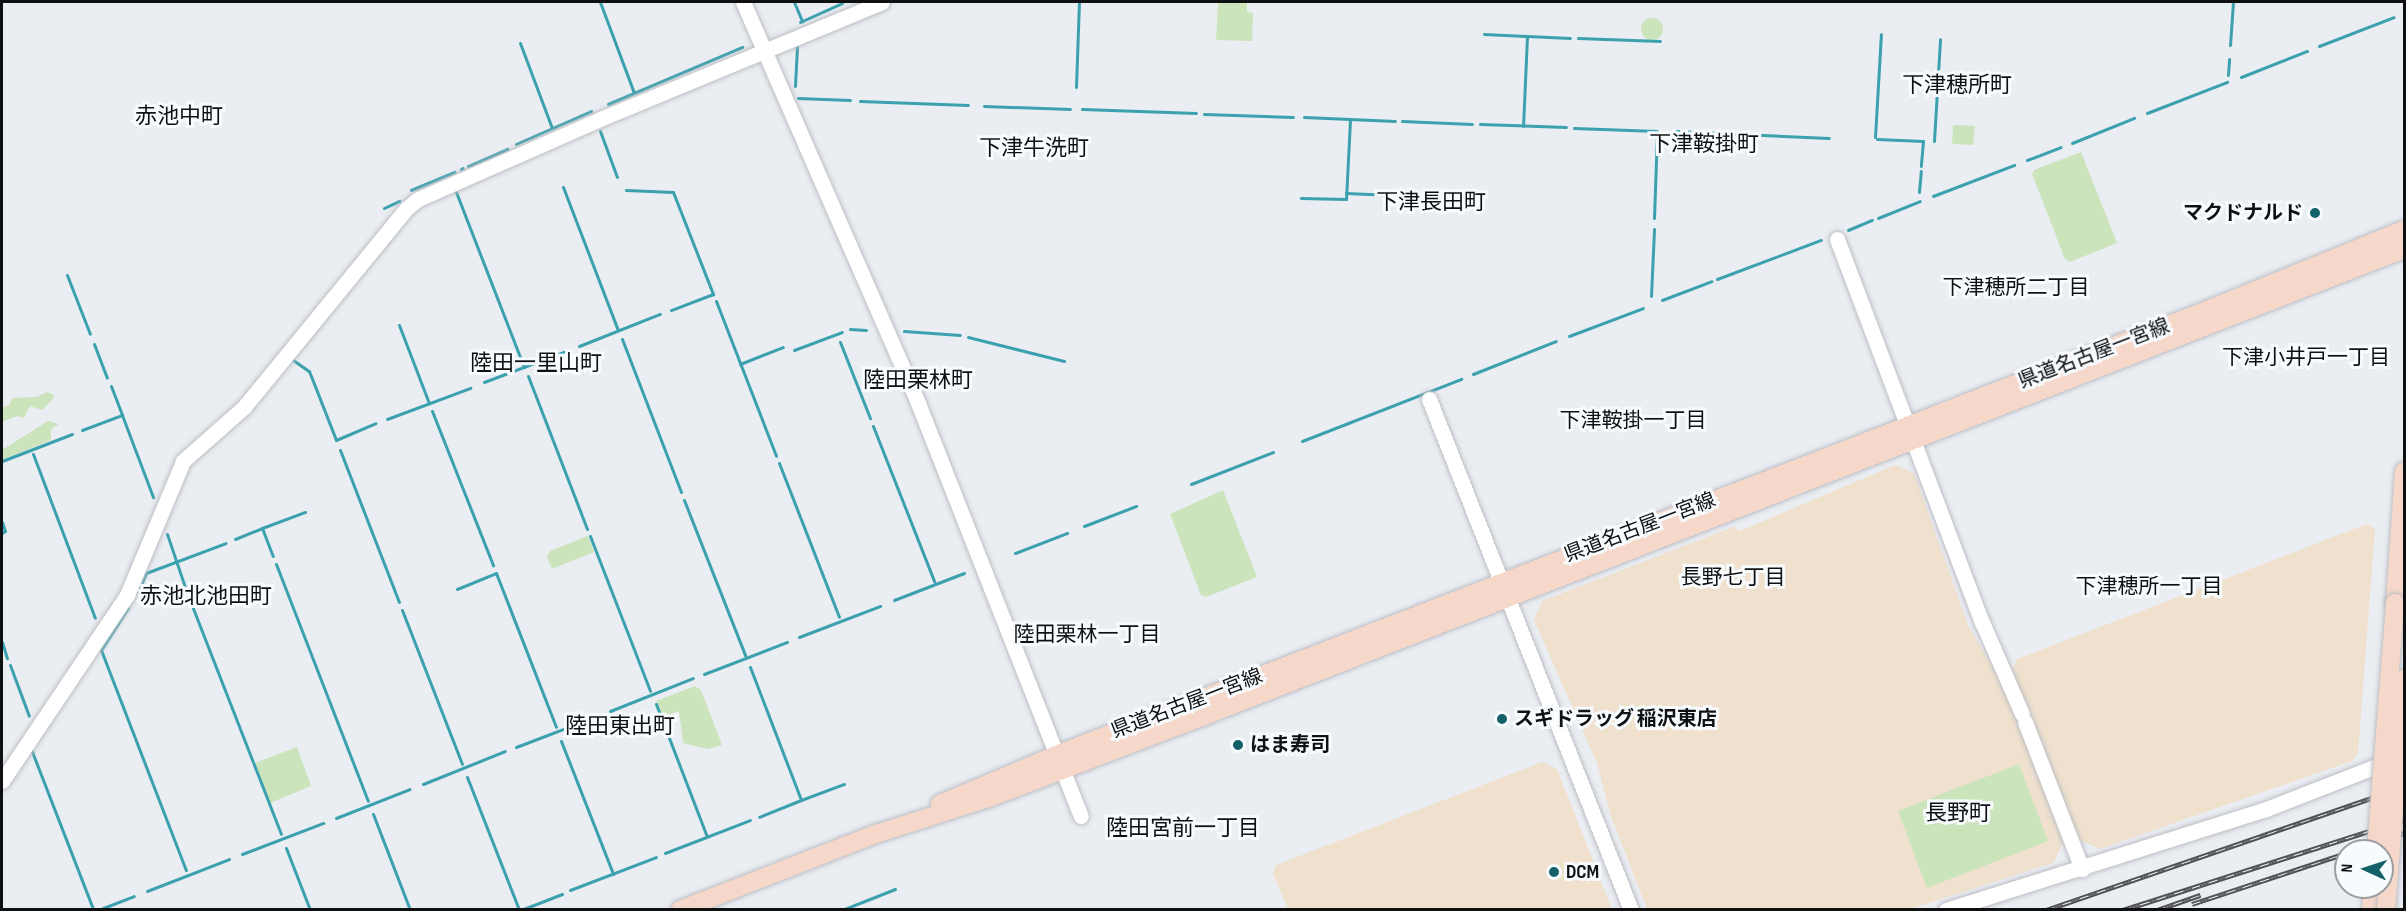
<!DOCTYPE html>
<meta charset="utf-8">
<style>
body{margin:0}
#map{position:relative;width:2406px;height:911px;overflow:hidden;background:#eaedf2;font-family:"Sofia Sans Condensed","Noto Sans JP",sans-serif}
div>[style]{position:absolute}
.commercial>*{inset:0;background:#efe1ce}
.green>*{inset:0;background:#cce4bb}
.round{border-radius:50%}
.stream>*{height:3px;margin:-1.5px;padding:0 1.5px;transform-origin:1.5px;border-radius:1.5px;background:#3ca1ae}
.roads{filter:drop-shadow(0 0 2px #bcbec3) drop-shadow(0 0 2px #bcbec3)}
.tertiary>*{height:15px;margin:-7.5px;padding:0 7.5px;transform-origin:7.5px;border-radius:7.5px;background:#fff}
.secondary>*{height:18px;margin:-9px;padding:0 9px;transform-origin:9px;border-radius:9px;background:#f5d8ca}
.rail>*{height:5px;margin-top:-2.5px;transform-origin:0;background:repeating-linear-gradient(90deg,#f8fbfe 0 9px,#4f5153 0 18px);box-sizing:border-box;border-block:2px solid #4f5153}
.bridges{filter:drop-shadow(0 0 2px #bcbec3) drop-shadow(0 0 2px #bcbec3)}
.secondary-bridge>*{height:18px;margin:-9px;padding:0 9px;transform-origin:9px;border-radius:9px;background:#f5d8ca}
.dots>*{width:16px;height:16px;translate:-50% -50%;box-sizing:border-box;border:3px solid #f8fbfe;border-radius:50%}
span{translate:-50% -50%;white-space:nowrap;text-align:center;line-height:1.15;-webkit-text-stroke:6px #f8fbfe;paint-order:stroke}
.poi-label{font-size:20px;color:#0f1011;font-weight:700}
.right{translate:-100% -50%;text-align:right}
.left{translate:0 -50%;text-align:left}
.street-label{font-size:20px;color:#0f1011}
.neighbourhood-label{font-size:21px;color:#0f1011}
.quarter-label{font-size:22px;color:#0f1011}
.frame{position:absolute;inset:0;border:3px solid #0f1011;pointer-events:none}
.north{position:absolute;left:2334px;top:839px;width:60px;height:60px;box-sizing:border-box;background:#f8fbfe;border:2px solid #9b9d9f;border-radius:50%;rotate:273deg;font-size:16px;font-weight:700;line-height:24px;text-align:center;color:#0f1011}
.north::after{content:'';display:block;margin:auto;width:21px;height:27px;background:#126169;clip-path:polygon(50% 0,100% 100%,50% 72%,0 100%)}
</style>
<div id="map">
<div class="commercial">
<div style="clip-path:polygon(1895px 465px,1914px 473px,1968px 625px,1991px 664px,2014px 667px,2017px 659px,2367px 524px,2375px 529px,2358px 753px,2352px 761px,2100px 849px,2082px 841px,2062px 845px,2053px 863px,1910px 909px,1647px 909px,1610px 814px,1597px 763px,1534px 620px,1542px 601px,1733px 527px,1740px 531px)"></div>
<div style="clip-path:polygon(1542px 762px,1557px 769px,1612px 909px,1288px 909px,1273px 874px,1276px 865px)"></div>
</div>
<div class="green">
<div style="clip-path:polygon(1218px 2px,1247px 3px,1247px 12px,1253px 13px,1252px 41px,1216px 40px)"></div>
<div class="round" style="left:1641px;top:18px;width:22px;height:22px"></div>
<div style="clip-path:polygon(1953px 125px,1975px 126px,1973px 145px,1952px 144px)"></div>
<div style="clip-path:polygon(2081px 152px,2117px 243px,2070px 262px,2065px 259px,2032px 174px,2034px 170px)"></div>
<div style="clip-path:polygon(47px 392px,54px 395px,53px 399px,42px 410px,30px 406px,24px 418px,17px 416px,2px 422px,2px 408px,9px 405px,13px 398px,37px 397px)"></div>
<div style="clip-path:polygon(48px 421px,59px 424px,51px 429px,51px 440px,2px 460px,2px 450px)"></div>
<div style="clip-path:polygon(1223px 490px,1257px 577px,1206px 597px,1201px 595px,1170px 514px)"></div>
<div style="clip-path:polygon(588px 536px,594px 552px,552px 569px,547px 557px,550px 551px)"></div>
<div style="clip-path:polygon(695px 686px,701px 690px,722px 745px,708px 749px,683px 743px,679px 711px,663px 717px,656px 701px)"></div>
<div style="clip-path:polygon(297px 747px,311px 786px,270px 803px,255px 763px)"></div>
<div style="clip-path:polygon(2019px 764px,2048px 841px,1927px 888px,1898px 811px)"></div>
</div>
<div class="stream">
<div style="left:600px;top:2px;width:97px;rotate:69.5deg"></div>
<div style="left:794px;top:2px;width:21px;rotate:67deg"></div>
<div style="left:800px;top:22px;width:46px;rotate:-24.3deg"></div>
<div style="left:1484px;top:34px;width:43px;rotate:2.7deg"></div>
<div style="left:1527px;top:36px;width:90px;rotate:92.5deg"></div>
<div style="left:1527px;top:36px;width:43px;rotate:2.7deg"></div>
<div style="left:1578px;top:38px;width:82px;rotate:2.1deg"></div>
<div style="left:520px;top:43px;width:91px;rotate:69.4deg"></div>
<div style="left:2230px;top:45px;width:43px;rotate:-86deg"></div>
<div style="left:2319px;top:46px;width:80px;rotate:-21.1deg"></div>
<div style="left:2228px;top:75px;width:16px;rotate:-86deg"></div>
<div style="left:2241px;top:77px;width:71px;rotate:-21.5deg"></div>
<div style="left:795px;top:86px;width:40px;rotate:-87.1deg"></div>
<div style="left:1076px;top:87px;width:85px;rotate:-88deg"></div>
<div style="left:798px;top:98px;width:52px;rotate:2.2deg"></div>
<div style="left:860px;top:101px;width:108px;rotate:2.1deg"></div>
<div style="left:608px;top:104px;width:146px;rotate:-23deg"></div>
<div style="left:984px;top:106px;width:86px;rotate:2deg"></div>
<div style="left:1082px;top:109px;width:114px;rotate:2deg"></div>
<div style="left:2147px;top:113px;width:86px;rotate:-21.2deg"></div>
<div style="left:1204px;top:114px;width:89px;rotate:1.9deg"></div>
<div style="left:1304px;top:117px;width:91px;rotate:2.5deg"></div>
<div style="left:1402px;top:121px;width:70px;rotate:2.5deg"></div>
<div style="left:1480px;top:124px;width:86px;rotate:2deg"></div>
<div style="left:1574px;top:128px;width:83px;rotate:2.1deg"></div>
<div style="left:600px;top:131px;width:49px;rotate:69.7deg"></div>
<div style="left:1675px;top:131px;width:154px;rotate:2.6deg"></div>
<div style="left:1875px;top:137px;width:103px;rotate:-86.7deg"></div>
<div style="left:1877px;top:139px;width:46px;rotate:2.5deg"></div>
<div style="left:1923px;top:141px;width:25px;rotate:95deg"></div>
<div style="left:1934px;top:141px;width:102px;rotate:-86.6deg"></div>
<div style="left:2072px;top:143px;width:67px;rotate:-22deg"></div>
<div style="left:516px;top:144px;width:82px;rotate:-23.7deg"></div>
<div style="left:2027px;top:160px;width:36px;rotate:-21deg"></div>
<div style="left:468px;top:166px;width:43px;rotate:-23.6deg"></div>
<div style="left:461px;top:169px;width:2px;rotate:-27deg"></div>
<div style="left:563px;top:187px;width:153px;rotate:69deg"></div>
<div style="left:411px;top:190px;width:47px;rotate:-22.7deg"></div>
<div style="left:626px;top:190px;width:47px;rotate:2.4deg"></div>
<div style="left:673px;top:192px;width:110px;rotate:68.6deg"></div>
<div style="left:713px;top:294px;width:45px;rotate:159.1deg"></div>
<div style="left:456px;top:192px;width:188px;rotate:68.8deg"></div>
<div style="left:1919px;top:192px;width:21px;rotate:-85deg"></div>
<div style="left:1346px;top:193px;width:45px;rotate:2.5deg"></div>
<div style="left:1933px;top:196px;width:87px;rotate:-20.9deg"></div>
<div style="left:1301px;top:198px;width:45px;rotate:1.3deg"></div>
<div style="left:1346px;top:199px;width:80px;rotate:-87.1deg"></div>
<div style="left:384px;top:208px;width:17px;rotate:-25deg"></div>
<div style="left:1654px;top:218px;width:84px;rotate:-88deg"></div>
<div style="left:1878px;top:218px;width:45px;rotate:-22deg"></div>
<div style="left:1848px;top:230px;width:26px;rotate:-23deg"></div>
<div style="left:67px;top:275px;width:63px;rotate:68.7deg"></div>
<div style="left:1717px;top:279px;width:111px;rotate:-20.6deg"></div>
<div style="left:1651px;top:296px;width:67px;rotate:-87.4deg"></div>
<div style="left:1662px;top:300px;width:53px;rotate:-20.8deg"></div>
<div style="left:716px;top:301px;width:166px;rotate:68.8deg"></div>
<div style="left:399px;top:325px;width:84px;rotate:69deg"></div>
<div style="left:850px;top:329px;width:16px;rotate:4deg"></div>
<div style="left:904px;top:331px;width:56px;rotate:4.1deg"></div>
<div style="left:1569px;top:336px;width:79px;rotate:-20.7deg"></div>
<div style="left:968px;top:337px;width:99px;rotate:14deg"></div>
<div style="left:622px;top:339px;width:164px;rotate:68.9deg"></div>
<div style="left:840px;top:342px;width:82px;rotate:68.5deg"></div>
<div style="left:94px;top:344px;width:36px;rotate:69deg"></div>
<div style="left:579px;top:346px;width:87px;rotate:-21.6deg"></div>
<div style="left:794px;top:350px;width:51px;rotate:-20.6deg"></div>
<div style="left:293px;top:360px;width:19px;rotate:35deg"></div>
<div style="left:309px;top:371px;width:74px;rotate:68.6deg"></div>
<div style="left:336px;top:440px;width:43px;rotate:-23deg"></div>
<div style="left:740px;top:364px;width:46px;rotate:-21.6deg"></div>
<div style="left:1473px;top:374px;width:89px;rotate:-21.7deg"></div>
<div style="left:528px;top:376px;width:164px;rotate:68.9deg"></div>
<div style="left:484px;top:382px;width:88px;rotate:-20.7deg"></div>
<div style="left:111px;top:386px;width:31px;rotate:69deg"></div>
<div style="left:432px;top:411px;width:166px;rotate:68.4deg"></div>
<div style="left:387px;top:419px;width:89px;rotate:-20.5deg"></div>
<div style="left:873px;top:426px;width:167px;rotate:68.5deg"></div>
<div style="left:82px;top:430px;width:43px;rotate:-20.6deg"></div>
<div style="left:122px;top:415px;width:88px;rotate:69.3deg"></div>
<div style="left:1302px;top:441px;width:171px;rotate:-21.3deg"></div>
<div style="left:340px;top:450px;width:163px;rotate:68.8deg"></div>
<div style="left:33px;top:454px;width:175px;rotate:69.3deg"></div>
<div style="left:2px;top:461px;width:75px;rotate:-21.1deg"></div>
<div style="left:779px;top:463px;width:165px;rotate:68.7deg"></div>
<div style="left:1191px;top:484px;width:88px;rotate:-21.3deg"></div>
<div style="left:684px;top:500px;width:167px;rotate:68.5deg"></div>
<div style="left:2px;top:522px;width:9px;rotate:72deg"></div>
<div style="left:5px;top:531px;width:4px;rotate:146deg"></div>
<div style="left:1084px;top:526px;width:56px;rotate:-21deg"></div>
<div style="left:262px;top:528px;width:46px;rotate:-20.4deg"></div>
<div style="left:167px;top:534px;width:59px;rotate:71.3deg"></div>
<div style="left:590px;top:536px;width:166px;rotate:68.8deg"></div>
<div style="left:235px;top:539px;width:29px;rotate:-22deg"></div>
<div style="left:262px;top:528px;width:30px;rotate:69deg"></div>
<div style="left:1015px;top:553px;width:56px;rotate:-21deg"></div>
<div style="left:276px;top:564px;width:254px;rotate:68.8deg"></div>
<div style="left:457px;top:589px;width:42px;rotate:-22.3deg"></div>
<div style="left:496px;top:573px;width:165px;rotate:68.7deg"></div>
<div style="left:138px;top:592px;width:21px;rotate:-67deg"></div>
<div style="left:146px;top:573px;width:85px;rotate:-20.6deg"></div>
<div style="left:189px;top:598px;width:253px;rotate:68.7deg"></div>
<div style="left:894px;top:600px;width:75px;rotate:-21.1deg"></div>
<div style="left:128px;top:608px;width:50px;rotate:122.7deg"></div>
<div style="left:101px;top:650px;width:236px;rotate:68.9deg"></div>
<div style="left:402px;top:610px;width:165px;rotate:68.7deg"></div>
<div style="left:799px;top:637px;width:87px;rotate:-20.9deg"></div>
<div style="left:2px;top:642px;width:17px;rotate:73deg"></div>
<div style="left:10px;top:665px;width:54px;rotate:69.6deg"></div>
<div style="left:750px;top:667px;width:142px;rotate:69deg"></div>
<div style="left:801px;top:800px;width:45px;rotate:158deg"></div>
<div style="left:704px;top:674px;width:89px;rotate:-21.1deg"></div>
<div style="left:656px;top:704px;width:142px;rotate:69deg"></div>
<div style="left:610px;top:711px;width:89px;rotate:-21.7deg"></div>
<div style="left:561px;top:741px;width:143px;rotate:68.6deg"></div>
<div style="left:516px;top:747px;width:90px;rotate:-20.9deg"></div>
<div style="left:31px;top:749px;width:172px;rotate:68.8deg"></div>
<div style="left:467px;top:777px;width:143px;rotate:68.6deg"></div>
<div style="left:423px;top:784px;width:88px;rotate:-21.9deg"></div>
<div style="left:801px;top:800px;width:46px;rotate:-20.4deg"></div>
<div style="left:373px;top:814px;width:103px;rotate:68.9deg"></div>
<div style="left:336px;top:818px;width:79px;rotate:-21.4deg"></div>
<div style="left:286px;top:848px;width:66px;rotate:68.8deg"></div>
<div style="left:665px;top:853px;width:91px;rotate:-21.2deg"></div>
<div style="left:242px;top:854px;width:87px;rotate:-20.9deg"></div>
<div style="left:570px;top:890px;width:92px;rotate:-21deg"></div>
<div style="left:147px;top:891px;width:88px;rotate:-21.3deg"></div>
<div style="left:103px;top:908px;width:33px;rotate:-21deg"></div>
<div style="left:521px;top:910px;width:44px;rotate:-21.3deg"></div>
<div style="left:842px;top:910px;width:57px;rotate:-21.6deg"></div>
</div>
<div class="roads">
<div class="tertiary">
<div style="left:743px;top:2px;width:438px;rotate:66.4deg"></div>
<div style="left:918px;top:403px;width:444px;rotate:68.5deg"></div>
<div style="left:1837px;top:239px;width:410px;rotate:69.3deg"></div>
<div style="left:1982px;top:622px;width:100px;rotate:66.5deg"></div>
<div style="left:1429px;top:399px;width:549px;rotate:68.43deg"></div>
<div style="left:2025px;top:722px;width:158px;rotate:68.8deg"></div>
<div style="left:2px;top:781px;width:224px;rotate:-56.1deg"></div>
<div style="left:127px;top:595px;width:145px;rotate:-67.3deg"></div>
<div style="left:183px;top:461px;width:81px;rotate:-41.5deg"></div>
<div style="left:244px;top:407px;width:257px;rotate:-50.7deg"></div>
<div style="left:407px;top:208px;width:14px;rotate:-39deg"></div>
<div style="left:418px;top:199px;width:199px;rotate:-23.7deg"></div>
<div style="left:600px;top:119px;width:305px;rotate:-22.5deg"></div>
<div style="left:1946px;top:910px;width:336px;rotate:-17.5deg"></div>
<div style="left:2266px;top:809px;width:135px;rotate:-21.3deg"></div>
</div>
<div class="secondary">
<div style="left:2395px;top:603px;width:132px;rotate:-86.1deg"></div>
<div style="left:940px;top:804px;width:126px;rotate:-22.9deg"></div>
<div style="left:1056px;top:755px;width:1237px;rotate:-21.13deg"></div>
<div style="left:2210px;top:309px;width:209px;rotate:-22.2deg"></div>
<div style="left:680px;top:910px;width:213px;rotate:-21.2deg"></div>
<div style="left:879px;top:833px;width:115px;rotate:-17.7deg"></div>
<div style="left:989px;top:798px;width:230px;rotate:-20.9deg"></div>
<div style="left:1204px;top:716px;width:1288px;rotate:-21.26deg"></div>
<div style="left:2371px;top:910px;width:23px;rotate:-85deg"></div>
</div>
</div>
<div class="rail">
<div style="left:2351px;top:851px;width:56px;rotate:-18.8deg"></div>
<div style="left:2192px;top:904px;width:162px;rotate:-18.3deg"></div>
<div style="left:2046px;top:910px;width:379px;rotate:-19deg"></div>
<div style="left:2123px;top:910px;width:295px;rotate:-17.8deg"></div>
<div style="left:2157px;top:910px;width:46px;rotate:-19.2deg"></div>
</div>
<div class="bridges">
<div class="secondary-bridge">
<div style="left:2376px;top:851px;width:249px;rotate:-85.6deg"></div>
<div style="left:2386px;top:910px;width:232px;rotate:-85.5deg"></div>
</div>
</div>
<div class="dots">
<div style="left:2315px;top:213px;background:#126169"></div>
<div style="left:1502px;top:719px;background:#126169"></div>
<div style="left:1238px;top:745px;background:#126169"></div>
<div style="left:1554px;top:872px;background:#126169"></div>
</div>
<div class="poi-label">
<span class="right" style="left:2303px;top:213px">マクドナルド</span>
<span class="left" style="left:1514px;top:719px">スギドラッグ 稲沢東店</span>
<span class="left" style="left:1250px;top:745px">はま寿司</span>
<span class="left" style="left:1566px;top:872px">DCM</span>
</div>
<div class="street-label">
<span style="left:2094px;top:354px;rotate:-21deg">県道名古屋一宮線</span>
<span style="left:1640px;top:528px;rotate:-21deg">県道名古屋一宮線</span>
<span style="left:1187px;top:704px;rotate:-21deg">県道名古屋一宮線</span>
</div>
<div class="neighbourhood-label">
<span style="left:2016px;top:288px">下津穂所二丁目</span>
<span style="left:2306px;top:358px">下津小井戸一丁目</span>
<span style="left:1633px;top:421px">下津鞍掛一丁目</span>
<span style="left:1733px;top:578px">長野七丁目</span>
<span style="left:2149px;top:587px">下津穂所一丁目</span>
<span style="left:1087px;top:635px">陸田栗林一丁目</span>
</div>
<div class="quarter-label">
<span style="left:1957px;top:86px">下津穂所町</span>
<span style="left:179px;top:117px">赤池中町</span>
<span style="left:1704px;top:145px">下津鞍掛町</span>
<span style="left:1034px;top:149px">下津牛洗町</span>
<span style="left:1431px;top:203px">下津長田町</span>
<span style="left:536px;top:364px">陸田一里山町</span>
<span style="left:918px;top:381px">陸田栗林町</span>
<span style="left:206px;top:597px">赤池北池田町</span>
<span style="left:620px;top:727px">陸田東出町</span>
<span style="left:1958px;top:814px">長野町</span>
<span style="left:1183px;top:829px">陸田宮前一丁目</span>
</div>
<div class="frame"></div>
<div class="north">N</div>
</div>
